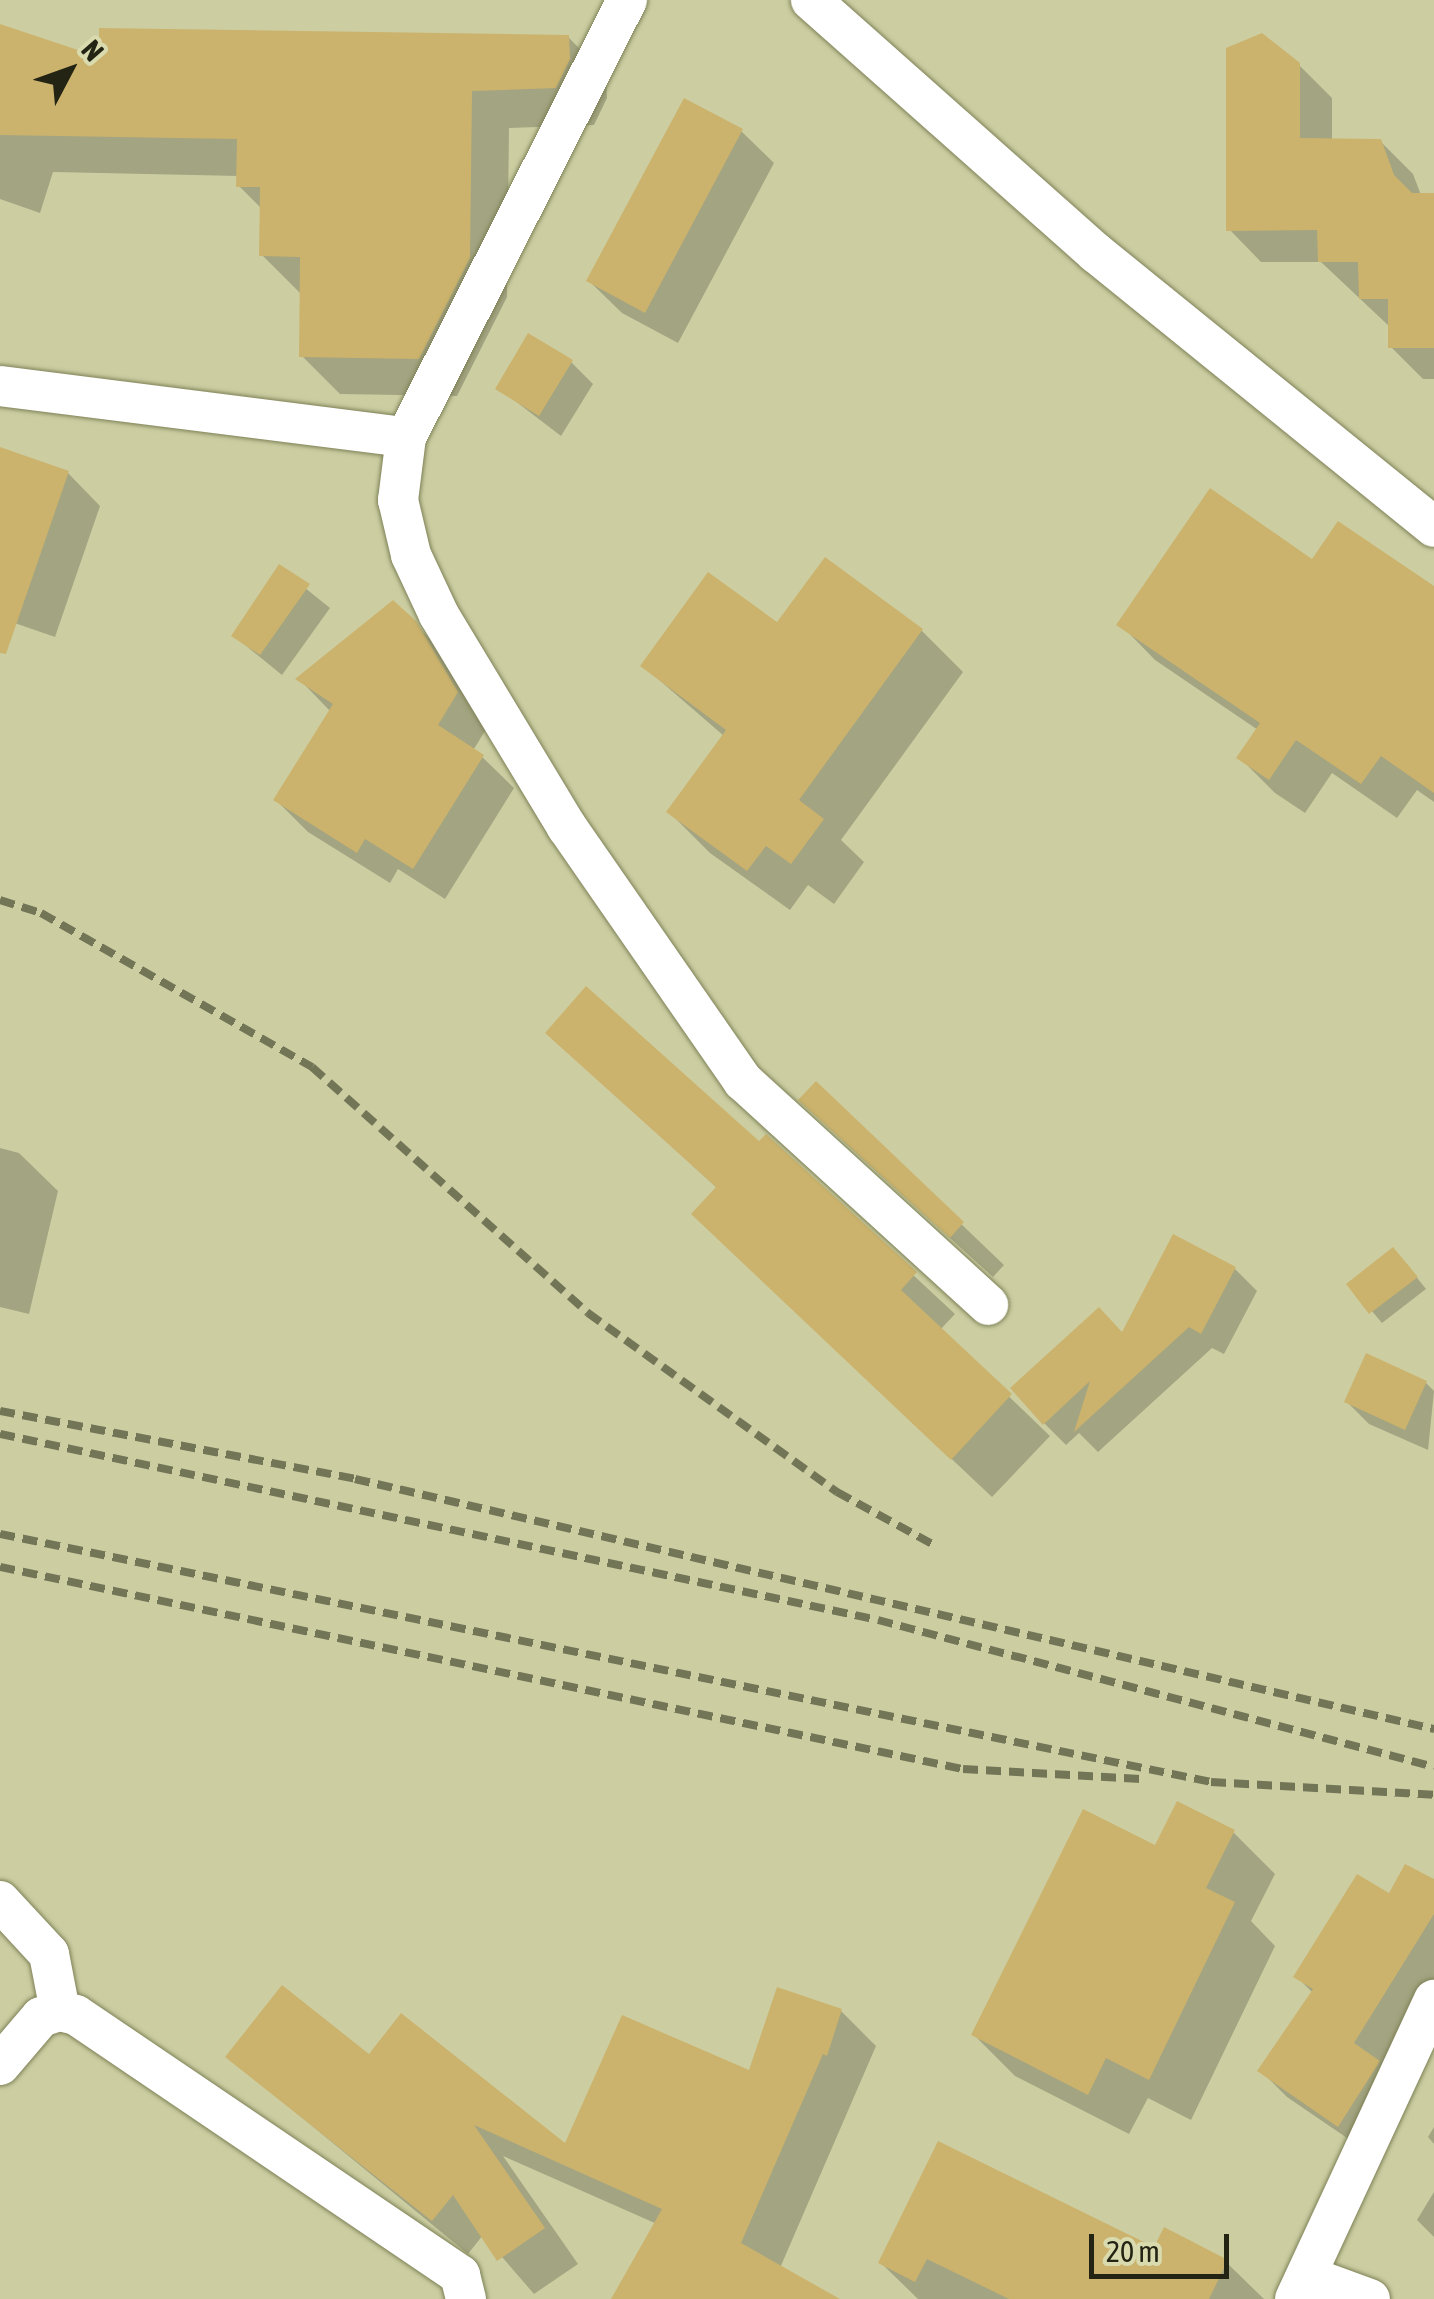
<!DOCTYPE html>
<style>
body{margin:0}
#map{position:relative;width:1434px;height:2299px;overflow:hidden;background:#cccea2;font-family:"Asap Condensed",sans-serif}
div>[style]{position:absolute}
.shadow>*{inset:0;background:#0003}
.building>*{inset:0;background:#ccb36d}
.roads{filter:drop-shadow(0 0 2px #7f8157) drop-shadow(0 0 2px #7f8157)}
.street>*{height:40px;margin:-20px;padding:0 20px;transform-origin:20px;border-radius:20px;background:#fff}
.rail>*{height:8px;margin-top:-4px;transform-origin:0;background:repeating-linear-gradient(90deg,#737557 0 15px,transparent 0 23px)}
span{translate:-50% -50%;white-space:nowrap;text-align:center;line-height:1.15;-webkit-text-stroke:9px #d9dbaf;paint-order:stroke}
.north{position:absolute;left:20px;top:20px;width:100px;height:100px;-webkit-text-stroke:8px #d9dbaf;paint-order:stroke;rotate:49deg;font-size:28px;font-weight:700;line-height:40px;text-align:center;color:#232413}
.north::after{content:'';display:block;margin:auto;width:35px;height:45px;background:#232413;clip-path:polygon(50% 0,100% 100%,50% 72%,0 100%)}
.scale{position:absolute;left:1089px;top:2234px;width:140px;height:45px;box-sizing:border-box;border:5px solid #232413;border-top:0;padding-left:12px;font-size:30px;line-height:35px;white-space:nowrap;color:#232413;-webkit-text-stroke:8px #d9dbaf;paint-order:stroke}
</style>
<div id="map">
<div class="shadow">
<div style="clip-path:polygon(0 27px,101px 61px,568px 37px,606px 75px,607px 98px,594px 125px,509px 128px,507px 297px,457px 396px,340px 394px,302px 356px,300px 293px,262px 255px,262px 209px,239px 186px,239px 176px,53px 172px,40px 213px,0 199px)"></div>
<div style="clip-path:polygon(1299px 65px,1332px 98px,1332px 141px,1380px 141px,1413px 174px,1421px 195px,1434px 195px,1434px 379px,1423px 379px,1391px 347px,1391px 328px,1321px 262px,1261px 262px,1229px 229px)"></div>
<div style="clip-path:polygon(741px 131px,774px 163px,678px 343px,622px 313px,589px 281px)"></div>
<div style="clip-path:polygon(571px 362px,593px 384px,561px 436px,498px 388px)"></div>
<div style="clip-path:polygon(0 450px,68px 473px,100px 506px,55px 637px,0 618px)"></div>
<div style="clip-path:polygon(825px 560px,922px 631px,963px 672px,841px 840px,864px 862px,834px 904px,808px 885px,790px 910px,710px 853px,669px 812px,724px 736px,643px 666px,778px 626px)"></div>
<div style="clip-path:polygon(1313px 562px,1434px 589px,1434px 802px,1417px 790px,1397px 818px,1332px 773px,1305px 813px,1275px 793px,1239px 757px,1258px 730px,1155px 660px,1120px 624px)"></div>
<div style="clip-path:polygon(279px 567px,330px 608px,282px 675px,234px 636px)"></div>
<div style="clip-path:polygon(414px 623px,447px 656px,488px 726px,474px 749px,514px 788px,445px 899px,398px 869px,390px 883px,308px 832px,276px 800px,331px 712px,299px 679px)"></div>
<div style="clip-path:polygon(548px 1033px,759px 1144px,766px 1138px,955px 1314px,940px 1330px,1050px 1436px,992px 1497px,733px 1253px,718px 1189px)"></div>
<div style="clip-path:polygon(816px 1085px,1004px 1265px,993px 1277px,843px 1141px)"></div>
<div style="clip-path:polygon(0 1148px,19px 1153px,58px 1191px,29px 1314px,0 1307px)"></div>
<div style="clip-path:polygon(1174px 1237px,1235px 1269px,1257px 1291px,1224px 1354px,1212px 1348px,1098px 1452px,1079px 1433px,1066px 1445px,1044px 1423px,1123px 1336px)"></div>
<div style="clip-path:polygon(1403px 1260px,1426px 1289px,1382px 1323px,1349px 1284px)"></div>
<div style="clip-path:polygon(1426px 1383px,1434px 1391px,1428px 1450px,1369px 1424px,1347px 1402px)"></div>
<div style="clip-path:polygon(1233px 1832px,1275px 1874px,1251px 1921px,1275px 1946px,1191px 2120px,1148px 2098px,1129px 2134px,1015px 2076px,974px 2035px,1156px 1849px)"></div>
<div style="clip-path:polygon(1434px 1882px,1434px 1982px,1366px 2151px,1287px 2097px,1261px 2071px,1313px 1993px,1296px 1976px,1390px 1897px)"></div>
<div style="clip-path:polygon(841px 2011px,876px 2046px,780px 2268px,823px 2299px,621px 2299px,657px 2224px,503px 2156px,578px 2264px,534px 2294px,483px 2235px,468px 2254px,228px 2057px,370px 2057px,566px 2147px,750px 2073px)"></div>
<div style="clip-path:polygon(1434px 2127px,1434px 2144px,1428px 2137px)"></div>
<div style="clip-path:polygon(939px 2144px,1155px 2251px,1226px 2262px,1264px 2299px,918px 2299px,881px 2263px)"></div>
<div style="clip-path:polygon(1434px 2192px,1434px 2237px,1417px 2220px)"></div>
</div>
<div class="building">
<div style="clip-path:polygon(0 24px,99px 57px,99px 28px,569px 35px,570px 59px,556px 88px,472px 91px,470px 258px,419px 359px,299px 357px,300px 257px,259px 256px,260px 187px,236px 187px,237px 139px,0 135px)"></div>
<div style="clip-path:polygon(1262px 33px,1300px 63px,1300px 138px,1381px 139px,1394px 175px,1412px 193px,1434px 193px,1434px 348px,1388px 348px,1388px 299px,1359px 299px,1358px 262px,1318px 262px,1317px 230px,1226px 231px,1226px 48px)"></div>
<div style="clip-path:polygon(684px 98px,743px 129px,645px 313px,586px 281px)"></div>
<div style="clip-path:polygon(528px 333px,573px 360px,539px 416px,495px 389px)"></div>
<div style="clip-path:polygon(0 447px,69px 471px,6px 654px,0 653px)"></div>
<div style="clip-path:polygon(1210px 488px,1312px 559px,1338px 521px,1434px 586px,1434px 793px,1381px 756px,1361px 784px,1296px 740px,1269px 780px,1236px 758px,1260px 723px,1116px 625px)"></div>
<div style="clip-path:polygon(825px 557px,923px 629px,799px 800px,824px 819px,791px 864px,766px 846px,747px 871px,666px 812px,726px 730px,640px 666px,708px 572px,777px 622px)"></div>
<div style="clip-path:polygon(279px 564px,310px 584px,260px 655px,231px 636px)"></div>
<div style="clip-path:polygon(393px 600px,416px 621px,458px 692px,438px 725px,484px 755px,413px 869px,365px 839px,357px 853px,273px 800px,333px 704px,295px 679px)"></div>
<div style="clip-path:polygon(586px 986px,759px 1141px,766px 1134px,917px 1272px,901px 1290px,1012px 1394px,951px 1460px,691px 1214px,716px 1187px,545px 1033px)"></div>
<div style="clip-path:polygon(816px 1081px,964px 1222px,950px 1238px,798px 1100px)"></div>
<div style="clip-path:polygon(1173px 1234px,1236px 1267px,1201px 1334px,1189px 1327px,1074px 1432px,1090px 1381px,1043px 1425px,1010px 1388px,1099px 1307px,1122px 1332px)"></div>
<div style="clip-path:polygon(1393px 1247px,1418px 1277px,1369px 1314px,1346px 1284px)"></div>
<div style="clip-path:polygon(1366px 1353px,1427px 1381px,1405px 1430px,1344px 1402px)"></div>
<div style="clip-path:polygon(1177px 1801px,1235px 1830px,1206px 1888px,1235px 1902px,1149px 2080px,1106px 2058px,1088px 2095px,971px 2035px,1083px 1809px,1155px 1845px)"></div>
<div style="clip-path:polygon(1405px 1864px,1434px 1879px,1434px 1914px,1354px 2043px,1380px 2061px,1338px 2127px,1257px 2071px,1313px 1989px,1293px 1977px,1357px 1874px,1389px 1893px)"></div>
<div style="clip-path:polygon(282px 1985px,369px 2054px,401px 2013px,565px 2143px,622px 2015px,749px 2070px,777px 1987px,842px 2009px,827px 2056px,823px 2054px,741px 2243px,840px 2299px,611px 2299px,662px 2209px,474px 2125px,545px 2228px,497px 2261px,453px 2195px,432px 2221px,225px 2057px)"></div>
<div style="clip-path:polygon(938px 2141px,1154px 2247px,1164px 2227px,1228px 2260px,1209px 2299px,1009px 2299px,927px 2259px,915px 2282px,878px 2263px)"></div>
</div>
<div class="roads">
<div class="street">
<div style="left:627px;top:0;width:490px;rotate:116.8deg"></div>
<div style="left:406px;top:437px;width:64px;rotate:97.2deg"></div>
<div style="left:398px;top:500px;width:57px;rotate:76.7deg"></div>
<div style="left:411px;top:555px;width:66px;rotate:65deg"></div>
<div style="left:439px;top:615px;width:248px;rotate:58.9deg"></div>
<div style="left:567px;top:827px;width:309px;rotate:55.3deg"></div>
<div style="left:743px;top:1081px;width:332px;rotate:42.4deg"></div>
<div style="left:811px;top:0;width:381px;rotate:41.6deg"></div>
<div style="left:1096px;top:253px;width:435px;rotate:39deg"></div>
<div style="left:0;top:386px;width:409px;rotate:7.2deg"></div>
<div style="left:0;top:1901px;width:72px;rotate:47.2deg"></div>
<div style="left:49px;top:1954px;width:58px;rotate:79.1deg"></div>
<div style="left:0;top:2065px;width:63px;rotate:-49.5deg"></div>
<div style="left:41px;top:2017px;width:20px;rotate:-18deg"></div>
<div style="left:60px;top:2011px;width:16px;rotate:14deg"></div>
<div style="left:76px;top:2015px;width:464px;rotate:34.1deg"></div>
<div style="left:460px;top:2275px;width:25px;rotate:76deg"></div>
<div style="left:1307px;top:2276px;width:67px;rotate:20.1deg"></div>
<div style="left:1295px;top:2299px;width:330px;rotate:-65.1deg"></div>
</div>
</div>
<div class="rail">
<div style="left:0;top:900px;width:43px;rotate:17.6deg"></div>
<div style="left:41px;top:913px;width:312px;rotate:29.6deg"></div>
<div style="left:312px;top:1067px;width:370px;rotate:41.7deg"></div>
<div style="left:588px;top:1313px;width:307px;rotate:35.7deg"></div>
<div style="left:837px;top:1492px;width:108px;rotate:28.7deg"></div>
<div style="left:0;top:1411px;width:361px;rotate:10.8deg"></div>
<div style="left:355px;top:1479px;width:1108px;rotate:13.05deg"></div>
<div style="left:0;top:1434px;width:897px;rotate:11.96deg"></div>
<div style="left:878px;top:1620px;width:575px;rotate:14.81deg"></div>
<div style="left:0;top:1534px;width:1236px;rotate:11.57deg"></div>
<div style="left:1211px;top:1782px;width:223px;rotate:3.3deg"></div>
<div style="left:0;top:1567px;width:984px;rotate:11.85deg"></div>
<div style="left:963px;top:1769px;width:178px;rotate:3.2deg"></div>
</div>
<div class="north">N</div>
<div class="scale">20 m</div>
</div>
